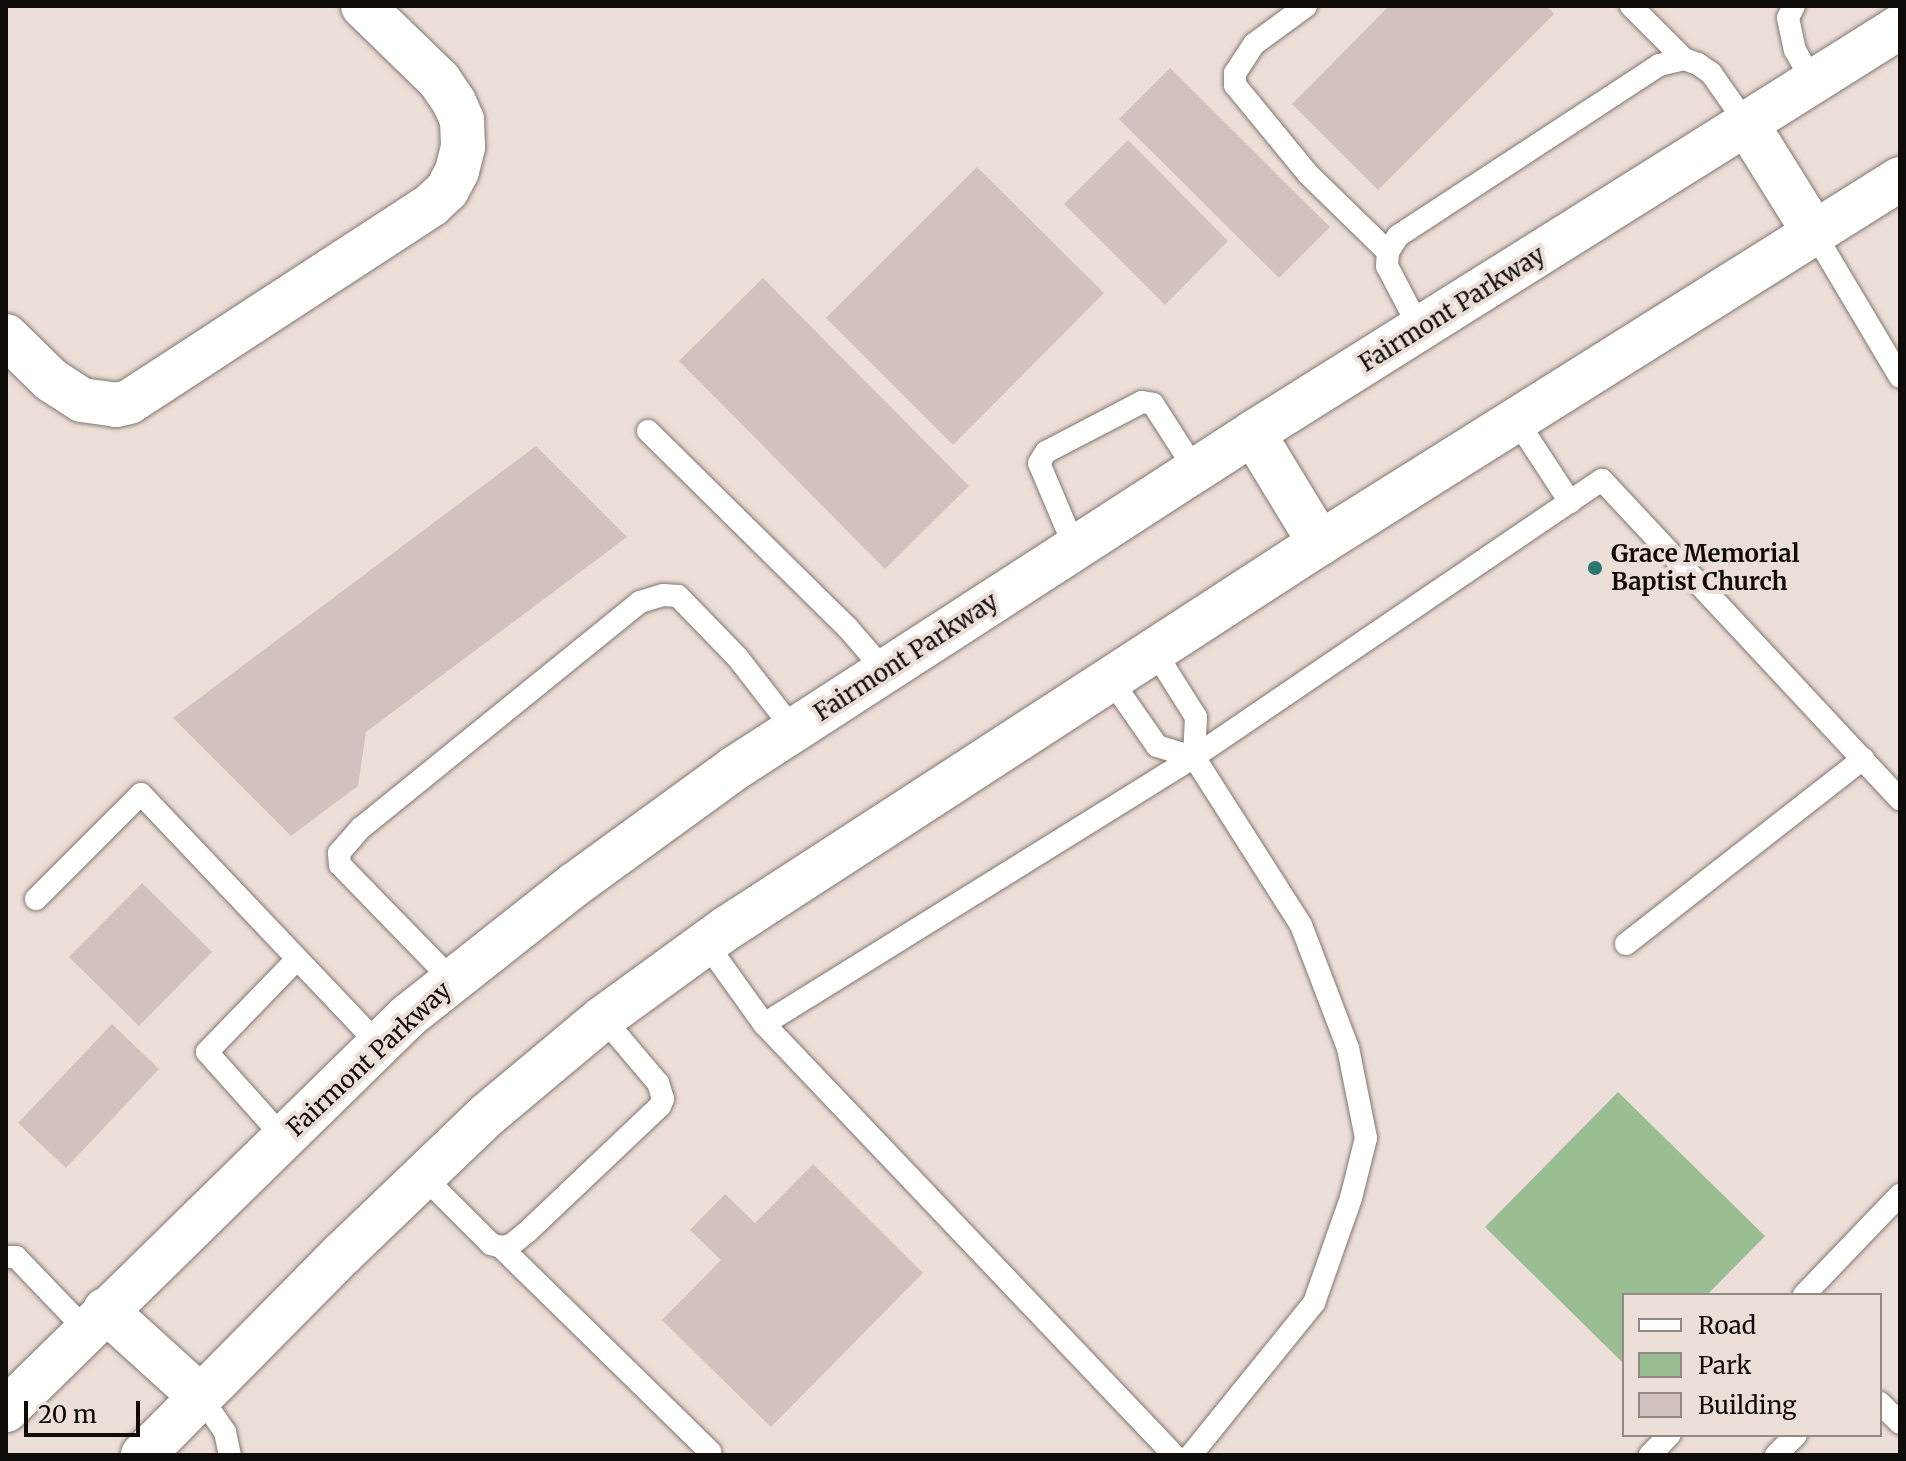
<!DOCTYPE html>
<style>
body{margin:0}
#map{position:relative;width:1906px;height:1461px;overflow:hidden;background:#ecdfd7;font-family:Merriweather,serif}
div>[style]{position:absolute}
.green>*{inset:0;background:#9bbd94}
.building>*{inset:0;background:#d1c2c0}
.roads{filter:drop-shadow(0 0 2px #827870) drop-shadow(0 0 2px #827870)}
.service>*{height:22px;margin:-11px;padding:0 11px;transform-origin:11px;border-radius:11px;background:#fff}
.minor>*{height:44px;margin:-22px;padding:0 22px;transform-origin:22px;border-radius:22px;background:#fff}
.secondary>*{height:44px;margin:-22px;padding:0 22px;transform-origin:22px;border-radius:22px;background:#fff}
.dots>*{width:22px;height:22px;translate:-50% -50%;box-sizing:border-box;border:4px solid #ecdfd7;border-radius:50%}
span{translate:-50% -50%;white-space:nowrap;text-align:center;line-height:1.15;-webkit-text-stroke:8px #ecdfd7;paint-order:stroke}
.street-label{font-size:24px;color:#0f0b09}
.poi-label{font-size:24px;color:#0f0b09;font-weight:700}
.left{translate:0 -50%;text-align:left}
.frame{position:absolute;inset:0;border:8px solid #0f0b09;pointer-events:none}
.legend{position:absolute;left:1622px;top:1293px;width:260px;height:144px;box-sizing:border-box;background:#ecdfd7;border:2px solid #948a85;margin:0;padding:10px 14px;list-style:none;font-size:24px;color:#0f0b09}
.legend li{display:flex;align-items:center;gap:16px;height:40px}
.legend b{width:40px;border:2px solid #948a85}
.scale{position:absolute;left:24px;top:1401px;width:116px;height:36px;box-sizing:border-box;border:4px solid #0f0b09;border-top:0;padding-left:10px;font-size:24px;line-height:28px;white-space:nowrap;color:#0f0b09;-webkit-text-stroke:6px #ecdfd7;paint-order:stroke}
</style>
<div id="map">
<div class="green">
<div style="clip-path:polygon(1618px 1092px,1765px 1236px,1707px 1295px,1624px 1295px,1624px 1364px,1485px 1227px)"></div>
</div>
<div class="building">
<div style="clip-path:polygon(1389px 6px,1547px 6px,1554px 14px,1378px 190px,1292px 104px)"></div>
<div style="clip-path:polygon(1170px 68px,1330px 227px,1279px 278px,1119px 119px)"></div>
<div style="clip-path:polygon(1128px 140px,1228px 241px,1165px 305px,1064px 204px)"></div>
<div style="clip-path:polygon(977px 167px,1104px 293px,953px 445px,826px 318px)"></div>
<div style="clip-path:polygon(763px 278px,969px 486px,885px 569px,679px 361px)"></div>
<div style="clip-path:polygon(536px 446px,627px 537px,366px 732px,358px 786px,291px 836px,173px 718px)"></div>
<div style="clip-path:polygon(142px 883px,212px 952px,139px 1026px,69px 957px)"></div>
<div style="clip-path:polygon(112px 1024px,159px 1069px,66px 1168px,18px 1123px)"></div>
<div style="clip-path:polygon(813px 1164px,923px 1273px,771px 1427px,662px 1320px,721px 1260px,690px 1230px,725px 1194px,755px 1223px)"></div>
</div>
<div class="roads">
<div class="service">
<div style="left:1306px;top:6px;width:64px;rotate:143.8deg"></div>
<div style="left:1254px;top:44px;width:35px;rotate:123deg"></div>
<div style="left:1235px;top:73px;width:12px;rotate:90deg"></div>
<div style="left:1235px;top:85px;width:115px;rotate:50.6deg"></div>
<div style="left:1308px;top:174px;width:112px;rotate:44.3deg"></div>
<div style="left:1631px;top:6px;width:75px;rotate:45deg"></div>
<div style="left:1794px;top:6px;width:13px;rotate:117deg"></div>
<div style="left:1788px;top:18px;width:33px;rotate:78deg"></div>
<div style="left:1795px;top:50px;width:37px;rotate:61deg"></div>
<div style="left:1815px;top:234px;width:166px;rotate:59.3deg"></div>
<div style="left:1420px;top:329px;width:71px;rotate:-117.6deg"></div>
<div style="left:1387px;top:266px;width:14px;rotate:-86deg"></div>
<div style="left:1388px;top:252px;width:19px;rotate:-58deg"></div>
<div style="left:1398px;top:236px;width:312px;rotate:-33.2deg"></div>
<div style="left:1659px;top:65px;width:26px;rotate:-13deg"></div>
<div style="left:1684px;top:59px;width:15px;rotate:20deg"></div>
<div style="left:1698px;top:64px;width:16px;rotate:35deg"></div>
<div style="left:1711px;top:73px;width:61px;rotate:55deg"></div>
<div style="left:1517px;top:421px;width:97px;rotate:56.8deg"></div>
<div style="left:648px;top:431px;width:279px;rotate:44.6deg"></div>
<div style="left:847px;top:627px;width:58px;rotate:49.2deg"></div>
<div style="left:1075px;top:548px;width:92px;rotate:-113deg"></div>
<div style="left:1039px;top:463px;width:13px;rotate:-58deg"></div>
<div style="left:1046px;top:452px;width:108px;rotate:-27.5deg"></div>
<div style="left:1142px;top:402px;width:11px;rotate:10deg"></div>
<div style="left:1153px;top:404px;width:80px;rotate:57.3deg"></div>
<div style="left:1155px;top:652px;width:77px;rotate:57.8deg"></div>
<div style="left:1196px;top:717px;width:40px;rotate:92.9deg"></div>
<div style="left:1194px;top:757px;width:199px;rotate:57.5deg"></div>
<div style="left:1301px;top:925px;width:132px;rotate:69.1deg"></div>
<div style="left:1348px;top:1048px;width:92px;rotate:78.7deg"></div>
<div style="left:1366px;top:1138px;width:62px;rotate:104deg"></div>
<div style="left:1351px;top:1198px;width:111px;rotate:109.4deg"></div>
<div style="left:1314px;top:1303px;width:196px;rotate:129deg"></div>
<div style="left:1111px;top:680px;width:80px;rotate:55.1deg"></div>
<div style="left:1157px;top:746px;width:39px;rotate:17deg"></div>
<div style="left:36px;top:899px;width:148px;rotate:-45deg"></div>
<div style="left:141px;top:794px;width:344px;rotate:46.5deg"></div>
<div style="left:706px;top:943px;width:100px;rotate:54.4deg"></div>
<div style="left:1626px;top:944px;width:301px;rotate:-38deg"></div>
<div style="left:453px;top:981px;width:162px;rotate:-134.2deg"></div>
<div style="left:340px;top:865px;width:12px;rotate:-95deg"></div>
<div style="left:339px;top:853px;width:33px;rotate:-49deg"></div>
<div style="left:361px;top:828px;width:359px;rotate:-39deg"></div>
<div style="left:640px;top:602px;width:24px;rotate:-17deg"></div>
<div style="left:663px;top:595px;width:15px;rotate:4deg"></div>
<div style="left:678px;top:596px;width:86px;rotate:45.9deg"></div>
<div style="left:738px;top:658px;width:90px;rotate:52.2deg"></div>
<div style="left:283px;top:1137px;width:114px;rotate:-131.8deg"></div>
<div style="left:207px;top:1052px;width:129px;rotate:-45.9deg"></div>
<div style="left:423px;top:1176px;width:96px;rotate:45deg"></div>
<div style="left:491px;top:1244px;width:10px;rotate:17deg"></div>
<div style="left:501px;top:1247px;width:10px;rotate:-11deg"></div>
<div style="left:511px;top:1245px;width:19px;rotate:-39deg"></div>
<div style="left:526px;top:1233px;width:185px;rotate:-43.5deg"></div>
<div style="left:660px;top:1106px;width:8px;rotate:-67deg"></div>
<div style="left:663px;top:1099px;width:17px;rotate:-107deg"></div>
<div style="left:658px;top:1083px;width:85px;rotate:-130.2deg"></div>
<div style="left:501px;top:1247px;width:293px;rotate:44.4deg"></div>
<div style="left:6px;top:1257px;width:10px"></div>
<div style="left:16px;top:1257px;width:100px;rotate:46.2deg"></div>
<div style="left:1804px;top:1295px;width:139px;rotate:-46.2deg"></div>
<div style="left:201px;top:1397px;width:42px;rotate:55.6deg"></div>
<div style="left:225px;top:1432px;width:24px;rotate:78deg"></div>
<div style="left:1880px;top:1403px;width:28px;rotate:45deg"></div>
<div style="left:1174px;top:1455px;width:595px;rotate:-133.57deg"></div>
<div style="left:764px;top:1024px;width:506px;rotate:-31.84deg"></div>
<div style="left:1194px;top:757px;width:493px;rotate:-34.2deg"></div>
<div style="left:1602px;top:480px;width:437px;rotate:47deg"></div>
<div style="left:1650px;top:1455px;width:28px;rotate:-46deg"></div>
<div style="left:1776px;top:1455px;width:28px;rotate:-45deg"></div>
</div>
<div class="minor">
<div style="left:6px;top:336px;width:63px;rotate:44.4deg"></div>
<div style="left:51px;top:380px;width:37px;rotate:33deg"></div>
<div style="left:82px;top:400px;width:34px;rotate:8deg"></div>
<div style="left:116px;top:405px;width:13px;rotate:-13deg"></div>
<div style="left:129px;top:402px;width:361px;rotate:-33.1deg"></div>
<div style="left:431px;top:205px;width:22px;rotate:-43deg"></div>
<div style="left:447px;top:190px;width:21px;rotate:-62deg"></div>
<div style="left:457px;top:171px;width:25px;rotate:-76deg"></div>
<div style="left:463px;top:147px;width:27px;rotate:-92deg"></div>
<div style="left:462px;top:120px;width:20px;rotate:-114deg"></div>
<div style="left:454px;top:102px;width:27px;rotate:-124deg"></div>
<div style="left:439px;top:80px;width:106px;rotate:-135.8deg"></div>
</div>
<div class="secondary">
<div style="left:1746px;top:123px;width:131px;rotate:58.1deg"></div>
<div style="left:1253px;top:433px;width:129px;rotate:58.7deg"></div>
<div style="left:105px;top:1310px;width:130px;rotate:42.2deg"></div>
<div style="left:6px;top:1410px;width:563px;rotate:-44.42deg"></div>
<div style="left:408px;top:1016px;width:211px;rotate:-38.3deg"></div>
<div style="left:574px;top:885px;width:199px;rotate:-36deg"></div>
<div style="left:735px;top:768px;width:617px;rotate:-32.89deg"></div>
<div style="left:1253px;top:433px;width:764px;rotate:-32.11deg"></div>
<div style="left:143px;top:1455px;width:283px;rotate:-45.3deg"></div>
<div style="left:342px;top:1254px;width:201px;rotate:-43.8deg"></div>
<div style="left:487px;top:1115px;width:151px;rotate:-39.9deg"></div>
<div style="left:603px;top:1018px;width:153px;rotate:-36deg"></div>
<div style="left:727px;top:928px;width:707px;rotate:-32.99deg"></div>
<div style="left:1320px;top:543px;width:685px;rotate:-32.11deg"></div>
</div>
</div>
<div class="dots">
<div style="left:1595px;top:568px;background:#2d7670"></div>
</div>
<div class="street-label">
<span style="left:1452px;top:309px;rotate:-32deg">Fairmont Parkway</span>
<span style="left:906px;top:657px;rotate:-33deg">Fairmont Parkway</span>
<span style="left:369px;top:1059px;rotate:-43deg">Fairmont Parkway</span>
</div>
<div class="poi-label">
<span class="left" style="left:1611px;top:568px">Grace Memorial<br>Baptist Church</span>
</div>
<div class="frame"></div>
<ul class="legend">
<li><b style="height:10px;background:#fff"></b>Road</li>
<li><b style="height:22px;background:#9bbd94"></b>Park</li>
<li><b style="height:22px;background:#d1c2c0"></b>Building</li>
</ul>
<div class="scale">20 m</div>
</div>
